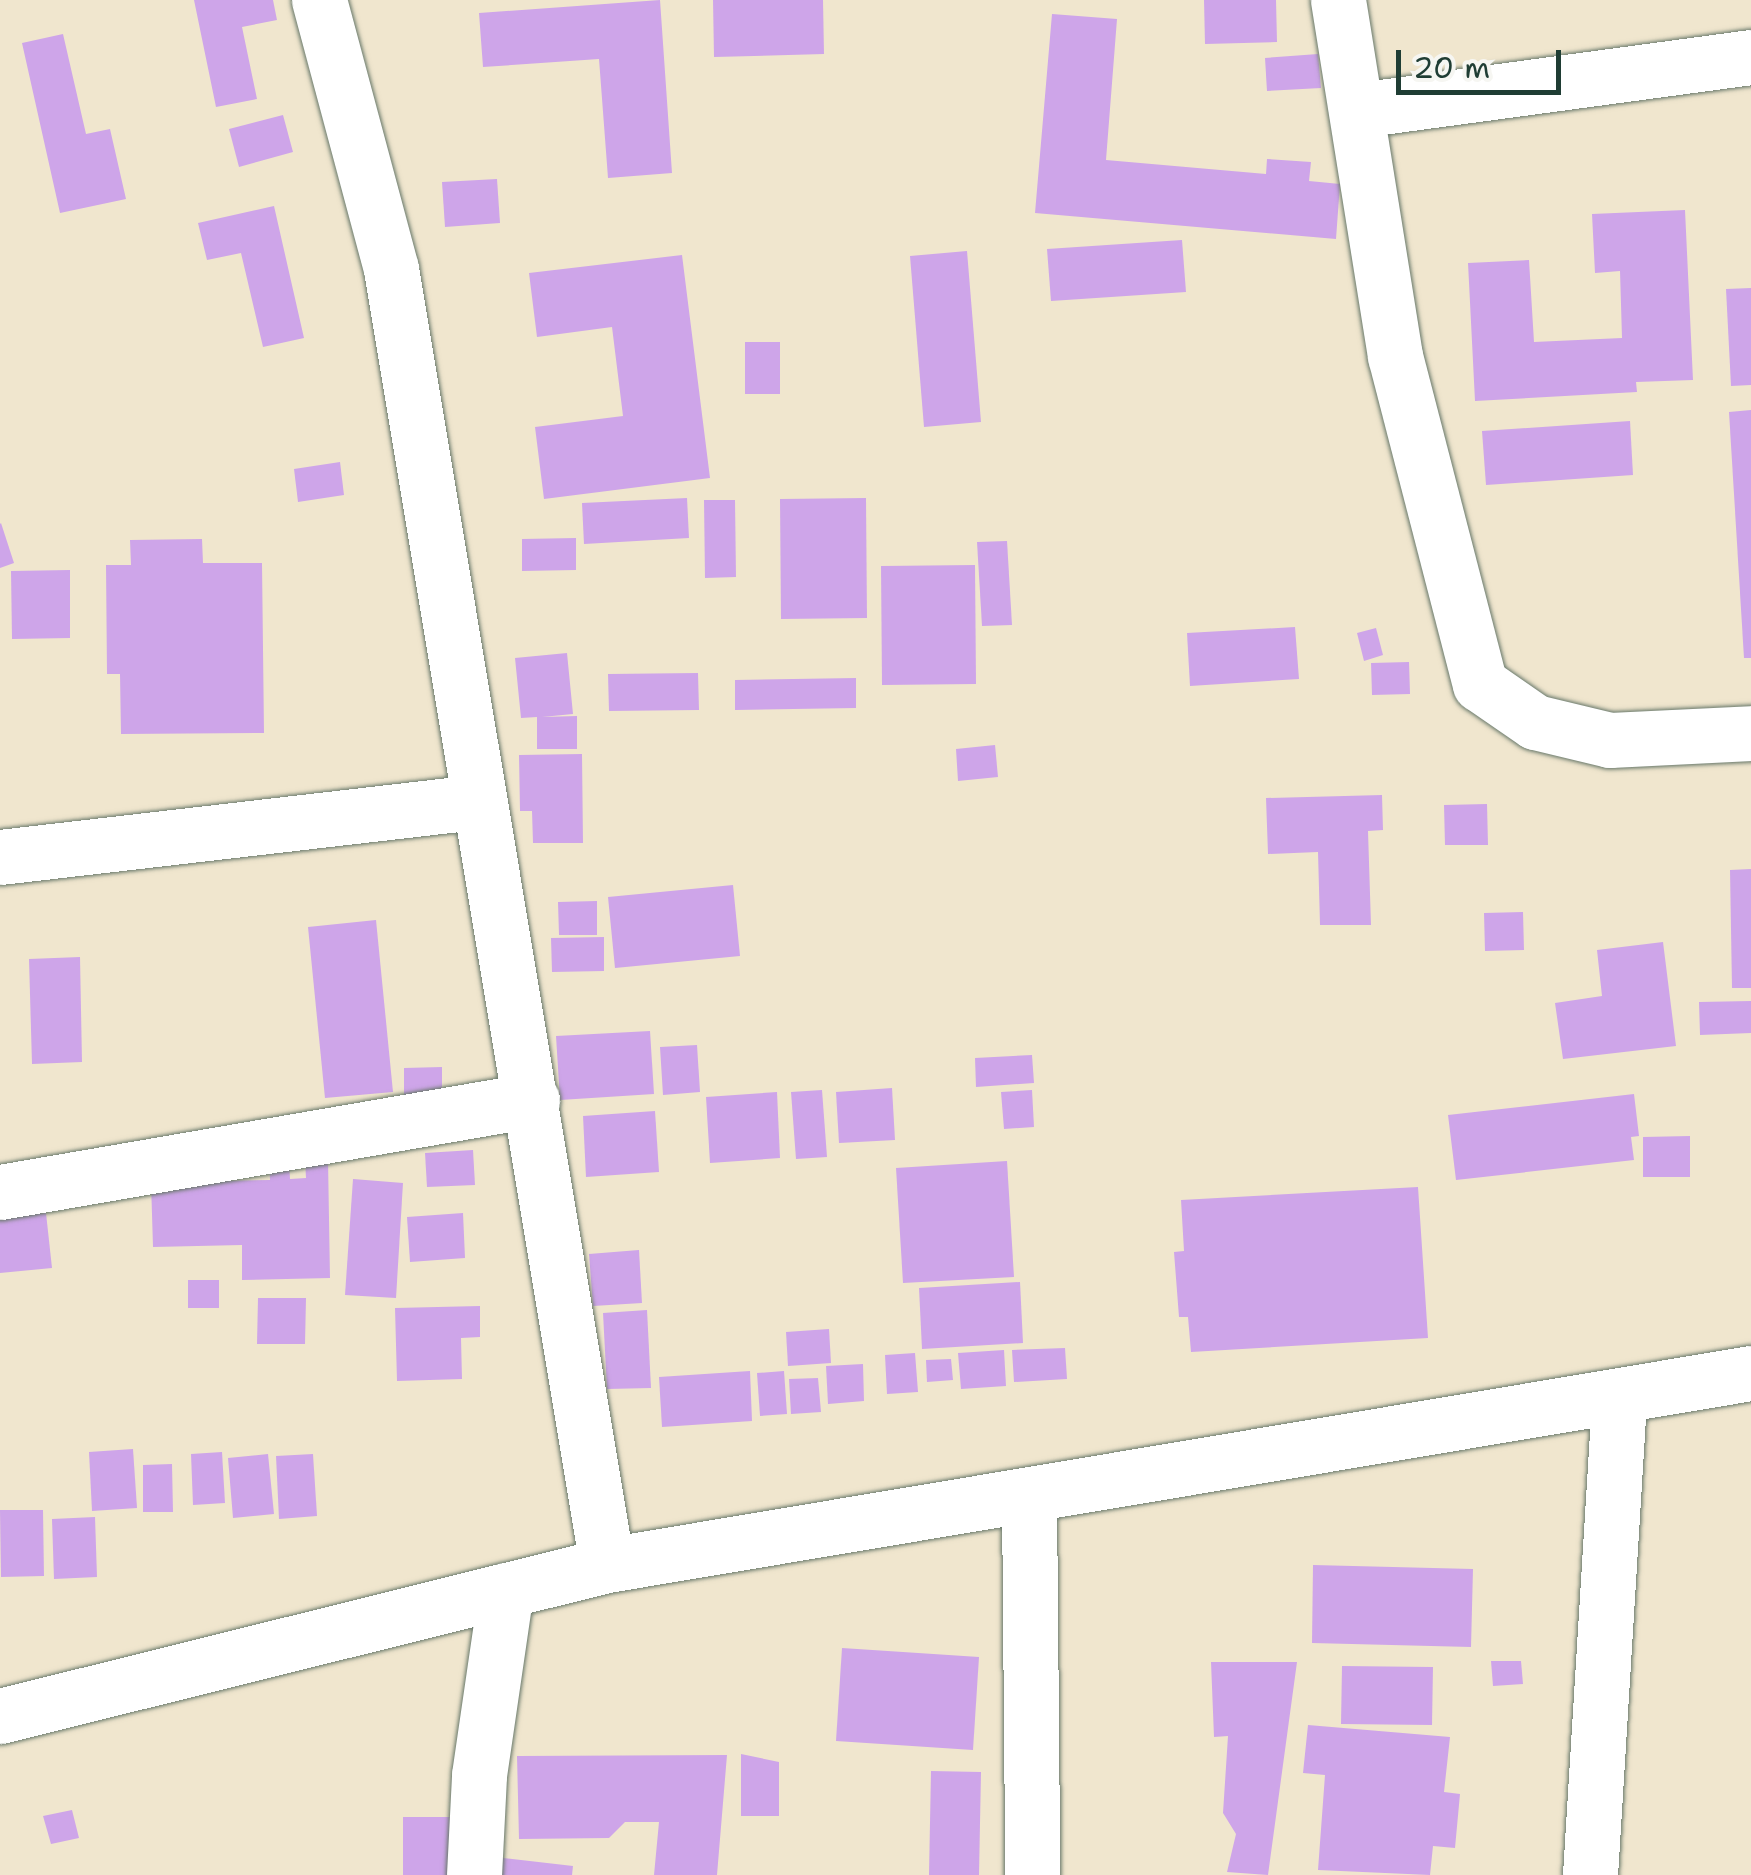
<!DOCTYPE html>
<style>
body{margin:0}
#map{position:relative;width:1751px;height:1875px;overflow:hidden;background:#f0e6ce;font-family:"Shantell Sans",sans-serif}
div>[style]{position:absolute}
.building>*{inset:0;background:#cea5e9}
.roads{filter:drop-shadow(0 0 2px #68786a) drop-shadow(0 0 2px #68786a)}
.minor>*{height:55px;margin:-27.5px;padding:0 27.5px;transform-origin:27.5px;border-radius:27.5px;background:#fff}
span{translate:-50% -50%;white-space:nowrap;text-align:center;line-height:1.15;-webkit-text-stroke:8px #f6f6f2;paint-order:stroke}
.scale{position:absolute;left:1396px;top:50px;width:165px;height:45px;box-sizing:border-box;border:5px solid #1f3d34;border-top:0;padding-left:12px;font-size:30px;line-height:35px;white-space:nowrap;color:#1f3d34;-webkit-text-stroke:8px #f6f6f2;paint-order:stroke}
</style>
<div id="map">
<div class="building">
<div style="clip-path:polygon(194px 0,273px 0,277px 20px,242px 27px,257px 99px,216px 107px)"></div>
<div style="clip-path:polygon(660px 0,672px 173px,608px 178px,599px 59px,483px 67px,479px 13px)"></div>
<div style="clip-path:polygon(713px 0,823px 0,824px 54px,714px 57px)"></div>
<div style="clip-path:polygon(1204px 0,1276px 0,1277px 42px,1205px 44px)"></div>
<div style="clip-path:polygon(1052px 14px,1117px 19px,1106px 160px,1266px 174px,1267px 159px,1311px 162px,1309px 181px,1340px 184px,1336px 239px,1035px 213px)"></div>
<div style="clip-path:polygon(63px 34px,86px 134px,110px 129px,126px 199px,60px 213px,22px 43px)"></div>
<div style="clip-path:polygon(1318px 54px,1321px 88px,1267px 91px,1265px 58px)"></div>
<div style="clip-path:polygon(283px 115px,293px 152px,239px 167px,229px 129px)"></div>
<div style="clip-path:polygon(497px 179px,500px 223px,445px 227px,442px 182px)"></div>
<div style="clip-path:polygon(274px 206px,304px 338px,263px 347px,241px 253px,207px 260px,198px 223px)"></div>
<div style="clip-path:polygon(1685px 210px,1693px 380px,1636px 382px,1637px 392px,1475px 401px,1468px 263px,1529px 260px,1534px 342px,1622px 338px,1620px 271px,1595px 273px,1592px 214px)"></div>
<div style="clip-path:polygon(1182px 240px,1186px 292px,1051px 301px,1047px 249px)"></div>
<div style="clip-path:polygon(967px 251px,981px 422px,924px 427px,910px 256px)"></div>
<div style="clip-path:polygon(682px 255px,710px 478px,544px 499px,535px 427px,623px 416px,612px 327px,537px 337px,529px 273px)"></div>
<div style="clip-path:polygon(1751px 288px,1751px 385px,1731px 386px,1726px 289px)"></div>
<div style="clip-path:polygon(745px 342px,780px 342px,780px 394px,745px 394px)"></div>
<div style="clip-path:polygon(1751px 410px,1751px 658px,1744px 658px,1729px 412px)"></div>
<div style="clip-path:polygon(1630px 421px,1633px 475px,1486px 485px,1482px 431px)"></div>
<div style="clip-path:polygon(340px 462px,344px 495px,298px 502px,294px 469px)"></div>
<div style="clip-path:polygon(687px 498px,689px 538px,584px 544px,582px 503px)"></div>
<div style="clip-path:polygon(866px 498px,867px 618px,781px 619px,780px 499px)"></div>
<div style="clip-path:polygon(704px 500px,735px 500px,736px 577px,705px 578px)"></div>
<div style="clip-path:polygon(1px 523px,14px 563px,0 568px,0 524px)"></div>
<div style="clip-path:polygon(576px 538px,576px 570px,522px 571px,522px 539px)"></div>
<div style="clip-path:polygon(202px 539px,203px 563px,262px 563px,264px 733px,121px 734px,120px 674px,107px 674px,106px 565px,131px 565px,130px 540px)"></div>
<div style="clip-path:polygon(1007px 541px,1012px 625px,982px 626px,977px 542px)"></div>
<div style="clip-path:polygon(975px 565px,976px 684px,882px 685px,881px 566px)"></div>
<div style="clip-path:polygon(70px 570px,70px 638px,12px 639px,11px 571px)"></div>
<div style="clip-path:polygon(1295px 627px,1299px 679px,1190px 686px,1187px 633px)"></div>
<div style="clip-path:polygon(1376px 628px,1383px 655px,1364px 661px,1357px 633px)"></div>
<div style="clip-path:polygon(567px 653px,573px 714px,542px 717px,577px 716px,577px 749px,537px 749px,537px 717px,521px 718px,515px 658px)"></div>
<div style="clip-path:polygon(1409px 662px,1410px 694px,1372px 695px,1371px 663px)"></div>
<div style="clip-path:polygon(698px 673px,699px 710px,609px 711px,608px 674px)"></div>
<div style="clip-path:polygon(856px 678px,856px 708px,735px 710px,735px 680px)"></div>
<div style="clip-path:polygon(995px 745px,998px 777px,958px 781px,956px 749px)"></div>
<div style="clip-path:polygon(582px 754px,583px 843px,533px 843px,532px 811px,520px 811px,519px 755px)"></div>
<div style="clip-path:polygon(1382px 795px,1383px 830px,1368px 831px,1371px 925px,1320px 925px,1318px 852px,1268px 854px,1266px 798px)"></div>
<div style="clip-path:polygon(1487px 804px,1488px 845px,1445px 845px,1444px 805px)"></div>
<div style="clip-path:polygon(1751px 869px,1751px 988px,1732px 988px,1730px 870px)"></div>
<div style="clip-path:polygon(733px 885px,740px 956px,615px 968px,608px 897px)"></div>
<div style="clip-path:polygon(597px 901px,597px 935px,559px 935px,558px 902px)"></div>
<div style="clip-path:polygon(1523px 912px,1524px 950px,1485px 951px,1484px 913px)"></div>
<div style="clip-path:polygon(376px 920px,393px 1092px,325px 1098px,308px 927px)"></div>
<div style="clip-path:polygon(604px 937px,604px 971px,552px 972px,551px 938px)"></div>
<div style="clip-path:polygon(1663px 942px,1676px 1046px,1563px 1059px,1555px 1003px,1602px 996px,1597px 950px)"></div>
<div style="clip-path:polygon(80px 957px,82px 1062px,32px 1064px,29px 959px)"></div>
<div style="clip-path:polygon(1751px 1001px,1751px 1033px,1700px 1035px,1699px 1002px)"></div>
<div style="clip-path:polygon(650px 1031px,654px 1094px,560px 1100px,556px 1036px)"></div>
<div style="clip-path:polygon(697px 1045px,700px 1092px,663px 1095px,660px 1047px)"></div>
<div style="clip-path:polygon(1032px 1055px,1034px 1083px,976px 1087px,975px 1058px)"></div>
<div style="clip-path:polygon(442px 1067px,442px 1103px,404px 1104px,404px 1068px)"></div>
<div style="clip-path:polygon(892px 1088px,895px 1140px,839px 1143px,836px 1092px)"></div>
<div style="clip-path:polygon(822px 1090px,827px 1157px,796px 1159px,791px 1092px)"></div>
<div style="clip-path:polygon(1032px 1090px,1034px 1127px,1004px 1129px,1001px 1092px)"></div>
<div style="clip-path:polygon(777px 1092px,780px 1158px,710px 1163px,706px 1097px)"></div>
<div style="clip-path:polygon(1634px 1094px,1639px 1136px,1631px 1137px,1634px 1160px,1456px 1180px,1448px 1115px)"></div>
<div style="clip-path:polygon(655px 1111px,659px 1172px,586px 1177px,583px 1116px)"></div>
<div style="clip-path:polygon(1690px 1136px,1690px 1177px,1643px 1177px,1643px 1137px)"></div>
<div style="clip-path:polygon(473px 1150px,475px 1185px,427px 1187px,425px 1153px)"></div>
<div style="clip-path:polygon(328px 1159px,330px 1278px,242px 1280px,242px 1245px,153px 1247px,151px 1182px,270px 1180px,269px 1162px,289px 1161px,290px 1179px,306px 1178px,305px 1160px)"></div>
<div style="clip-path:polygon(1007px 1161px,1014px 1277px,903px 1283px,896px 1168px)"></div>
<div style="clip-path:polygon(353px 1179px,403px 1183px,396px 1298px,345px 1295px)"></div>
<div style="clip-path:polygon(1418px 1187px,1428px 1338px,1191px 1352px,1188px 1317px,1179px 1317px,1174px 1252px,1184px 1251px,1181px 1200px)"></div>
<div style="clip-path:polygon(46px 1213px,52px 1268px,0 1273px,0 1217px)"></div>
<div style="clip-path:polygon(463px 1213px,465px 1258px,410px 1262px,407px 1217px)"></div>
<div style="clip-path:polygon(639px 1250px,642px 1303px,593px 1306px,589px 1254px)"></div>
<div style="clip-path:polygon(188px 1280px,219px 1280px,219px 1308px,188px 1308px)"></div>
<div style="clip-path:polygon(1020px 1282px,1023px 1343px,922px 1349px,919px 1288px)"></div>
<div style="clip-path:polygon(258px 1298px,306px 1298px,305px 1344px,257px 1344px)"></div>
<div style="clip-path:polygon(480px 1306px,480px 1337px,461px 1338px,462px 1379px,397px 1381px,395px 1308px)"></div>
<div style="clip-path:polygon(647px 1310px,651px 1388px,607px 1389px,603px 1313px)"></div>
<div style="clip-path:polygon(829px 1329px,831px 1363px,788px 1366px,786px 1332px)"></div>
<div style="clip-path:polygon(1065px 1348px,1067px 1379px,1014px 1382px,1012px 1350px)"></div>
<div style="clip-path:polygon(1004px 1350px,1006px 1386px,961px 1389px,958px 1353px)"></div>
<div style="clip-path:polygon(915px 1353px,918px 1392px,887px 1394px,885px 1355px)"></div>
<div style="clip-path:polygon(951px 1359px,953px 1380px,927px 1382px,926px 1360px)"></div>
<div style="clip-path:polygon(863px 1364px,864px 1401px,828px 1404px,826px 1366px)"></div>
<div style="clip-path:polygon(750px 1371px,752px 1421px,662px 1427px,659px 1377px)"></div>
<div style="clip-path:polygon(784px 1371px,787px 1414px,760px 1416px,757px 1373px)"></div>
<div style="clip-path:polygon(818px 1378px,821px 1412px,791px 1414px,789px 1379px)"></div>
<div style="clip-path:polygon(133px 1449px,137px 1508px,92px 1511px,89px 1452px)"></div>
<div style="clip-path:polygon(222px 1452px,225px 1503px,193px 1505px,191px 1454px)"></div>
<div style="clip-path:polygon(268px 1454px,274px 1514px,233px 1518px,228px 1458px)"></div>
<div style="clip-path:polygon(313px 1454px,317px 1516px,279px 1519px,276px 1456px)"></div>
<div style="clip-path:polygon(172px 1464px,173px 1512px,143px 1512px,143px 1465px)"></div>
<div style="clip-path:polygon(0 1510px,43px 1510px,44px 1576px,1px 1577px)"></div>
<div style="clip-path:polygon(95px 1517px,97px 1577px,54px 1579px,52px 1519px)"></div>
<div style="clip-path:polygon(1313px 1565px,1473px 1569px,1471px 1647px,1312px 1643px)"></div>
<div style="clip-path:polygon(842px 1648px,979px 1657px,973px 1750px,836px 1741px)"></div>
<div style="clip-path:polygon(1491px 1661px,1521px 1661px,1523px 1684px,1493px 1686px)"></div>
<div style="clip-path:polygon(1211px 1662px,1297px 1662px,1268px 1875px,1227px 1872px,1236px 1834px,1223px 1813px,1228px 1736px,1214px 1737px)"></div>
<div style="clip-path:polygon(1342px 1666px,1433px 1667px,1432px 1725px,1341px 1724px)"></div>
<div style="clip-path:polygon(1308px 1725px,1450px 1737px,1444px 1792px,1460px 1794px,1455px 1848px,1433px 1846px,1430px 1875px,1318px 1870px,1325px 1775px,1303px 1773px)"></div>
<div style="clip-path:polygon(741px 1754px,779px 1762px,779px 1816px,741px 1816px)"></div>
<div style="clip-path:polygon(727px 1755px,717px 1875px,654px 1875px,659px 1822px,625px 1822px,609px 1838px,519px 1839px,517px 1756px)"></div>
<div style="clip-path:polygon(931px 1771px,981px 1772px,979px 1875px,929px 1875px)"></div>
<div style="clip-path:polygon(72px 1810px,79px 1838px,51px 1844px,43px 1816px)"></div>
<div style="clip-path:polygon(403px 1817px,455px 1817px,455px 1875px,403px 1875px)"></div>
<div style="clip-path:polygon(503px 1858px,573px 1866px,572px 1875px,501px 1875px)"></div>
</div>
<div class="roads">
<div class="minor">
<div style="left:319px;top:0;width:278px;rotate:75deg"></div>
<div style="left:391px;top:269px;width:1314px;rotate:80.54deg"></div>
<div style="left:1338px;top:0;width:361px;rotate:80.9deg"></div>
<div style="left:1395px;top:356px;width:339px;rotate:75.5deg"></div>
<div style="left:1480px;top:684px;width:67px;rotate:34.6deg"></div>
<div style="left:1535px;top:722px;width:77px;rotate:13.5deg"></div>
<div style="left:1610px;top:740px;width:141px;rotate:-2.8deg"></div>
<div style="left:1359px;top:110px;width:396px;rotate:-7.7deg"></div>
<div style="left:0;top:857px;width:480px;rotate:-6.6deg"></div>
<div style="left:0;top:1192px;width:540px;rotate:-9.81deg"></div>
<div style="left:1029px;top:1496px;width:379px;rotate:89.5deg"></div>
<div style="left:0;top:1716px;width:625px;rotate:-13.97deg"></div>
<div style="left:607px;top:1565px;width:1160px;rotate:-9.53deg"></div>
<div style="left:474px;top:1875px;width:100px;rotate:-87.1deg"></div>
<div style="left:479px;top:1775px;width:187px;rotate:-81.7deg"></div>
<div style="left:1590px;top:1875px;width:479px;rotate:-86.5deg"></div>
</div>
</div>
<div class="scale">20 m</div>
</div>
